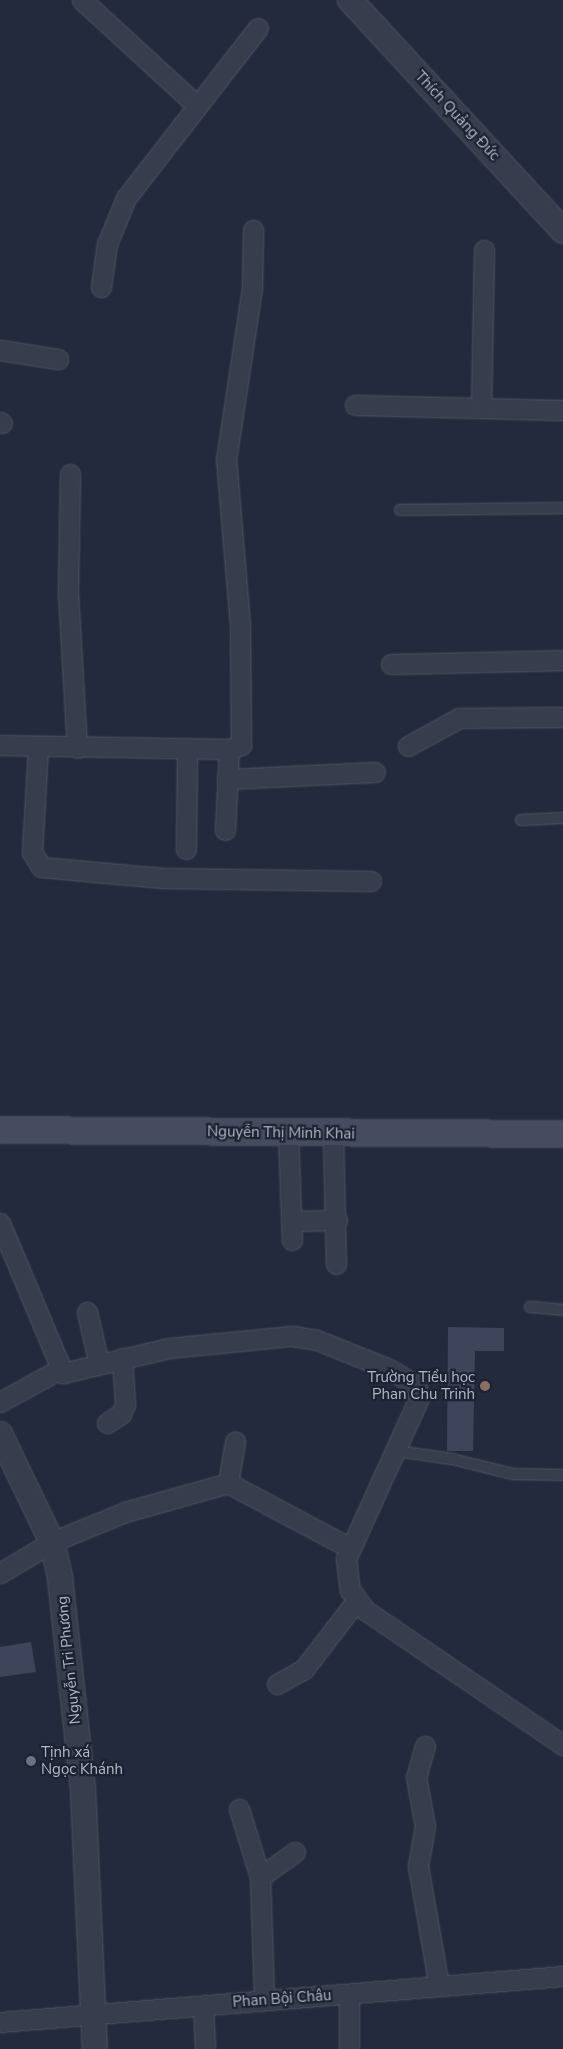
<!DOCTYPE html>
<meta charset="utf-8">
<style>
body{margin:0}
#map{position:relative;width:563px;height:2049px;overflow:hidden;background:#242a3d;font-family:"Nunito Sans",sans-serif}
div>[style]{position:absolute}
.building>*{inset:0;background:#3e455a}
.roads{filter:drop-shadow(0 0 1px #505565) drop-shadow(0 0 1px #505565)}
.service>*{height:10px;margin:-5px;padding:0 5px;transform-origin:5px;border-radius:5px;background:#383d4d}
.minor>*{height:19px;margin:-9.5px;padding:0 9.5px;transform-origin:9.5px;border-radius:9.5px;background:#383d4d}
.tertiary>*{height:24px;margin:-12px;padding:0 12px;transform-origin:12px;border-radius:12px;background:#383d4d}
.secondary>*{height:26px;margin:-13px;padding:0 13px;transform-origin:13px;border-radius:13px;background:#464b60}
.dots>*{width:14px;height:14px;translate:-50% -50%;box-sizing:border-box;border:2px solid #1d2232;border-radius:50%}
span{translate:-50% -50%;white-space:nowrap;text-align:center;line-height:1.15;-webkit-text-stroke:4.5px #1d2232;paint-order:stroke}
.street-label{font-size:15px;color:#b3b8c8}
.poi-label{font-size:15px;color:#b3b8c8}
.right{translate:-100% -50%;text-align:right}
.left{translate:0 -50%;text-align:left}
</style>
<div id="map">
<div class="building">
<div style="clip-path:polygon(448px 1327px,504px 1328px,504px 1351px,475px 1351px,473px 1451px,447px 1451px)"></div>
<div style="clip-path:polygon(31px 1642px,36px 1672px,0 1677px,0 1647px)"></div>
</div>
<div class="roads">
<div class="service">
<div style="left:400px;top:510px;width:163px;rotate:-0.7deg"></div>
<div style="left:521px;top:820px;width:42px;rotate:-2.7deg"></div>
<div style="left:530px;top:1307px;width:33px;rotate:5deg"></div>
<div style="left:396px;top:1451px;width:57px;rotate:8.1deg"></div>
<div style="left:452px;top:1459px;width:63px;rotate:13.8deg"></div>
<div style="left:513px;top:1474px;width:50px;rotate:1.1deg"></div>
</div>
<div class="minor">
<div style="left:82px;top:0;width:155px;rotate:42.6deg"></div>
<div style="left:101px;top:287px;width:43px;rotate:-82.1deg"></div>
<div style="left:107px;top:244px;width:50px;rotate:-67.6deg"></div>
<div style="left:126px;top:198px;width:215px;rotate:-52.2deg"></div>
<div style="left:0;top:350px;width:59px;rotate:8.8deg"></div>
<div style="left:355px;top:405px;width:208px;rotate:1.4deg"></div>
<div style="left:481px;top:408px;width:158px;rotate:-88.9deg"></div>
<div style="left:0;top:422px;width:2px;rotate:27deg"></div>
<div style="left:70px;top:474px;width:119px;rotate:91deg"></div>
<div style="left:68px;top:593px;width:155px;rotate:86.7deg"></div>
<div style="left:391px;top:664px;width:172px;rotate:-1.3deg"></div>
<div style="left:0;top:745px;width:229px;rotate:1deg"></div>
<div style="left:229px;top:749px;width:13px;rotate:-18deg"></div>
<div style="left:241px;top:745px;width:120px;rotate:-90.5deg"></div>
<div style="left:240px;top:625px;width:166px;rotate:-94.8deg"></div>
<div style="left:226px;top:460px;width:173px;rotate:-81.4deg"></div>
<div style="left:252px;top:289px;width:59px;rotate:-89deg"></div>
<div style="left:408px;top:746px;width:58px;rotate:-28.8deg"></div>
<div style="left:459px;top:718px;width:104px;rotate:-0.6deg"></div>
<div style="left:38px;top:748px;width:104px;rotate:93.3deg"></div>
<div style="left:32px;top:852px;width:17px;rotate:59deg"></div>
<div style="left:41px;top:867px;width:122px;rotate:5.2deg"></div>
<div style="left:163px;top:878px;width:208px;rotate:0.8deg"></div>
<div style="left:227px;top:779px;width:148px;rotate:-2.7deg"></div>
<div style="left:225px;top:830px;width:81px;rotate:-87.2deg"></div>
<div style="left:186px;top:849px;width:101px;rotate:-89.4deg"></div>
<div style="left:288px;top:1133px;width:107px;rotate:87.9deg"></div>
<div style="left:333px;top:1134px;width:130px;rotate:88.7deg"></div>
<div style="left:293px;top:1221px;width:44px;rotate:-1.3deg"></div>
<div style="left:0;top:1223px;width:163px;rotate:67.2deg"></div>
<div style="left:63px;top:1373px;width:109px;rotate:-13.3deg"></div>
<div style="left:169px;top:1348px;width:124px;rotate:-5.6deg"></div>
<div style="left:292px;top:1336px;width:25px;rotate:9deg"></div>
<div style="left:317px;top:1340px;width:78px;rotate:21.9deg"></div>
<div style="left:389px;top:1369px;width:31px;rotate:31deg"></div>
<div style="left:416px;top:1385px;width:13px;rotate:77deg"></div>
<div style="left:419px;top:1398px;width:177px;rotate:114.4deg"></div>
<div style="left:346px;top:1559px;width:31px;rotate:83deg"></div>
<div style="left:350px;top:1590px;width:25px;rotate:53deg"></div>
<div style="left:365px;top:1610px;width:240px;rotate:34.3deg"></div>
<div style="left:87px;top:1312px;width:53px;rotate:77deg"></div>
<div style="left:0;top:1402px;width:66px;rotate:-28.9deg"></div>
<div style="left:107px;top:1423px;width:17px;rotate:-33deg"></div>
<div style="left:121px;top:1414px;width:11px;rotate:-68deg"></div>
<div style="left:125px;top:1404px;width:46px;rotate:-93.7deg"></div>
<div style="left:228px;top:1483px;width:42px;rotate:-80.3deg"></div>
<div style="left:0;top:1573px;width:61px;rotate:-30.8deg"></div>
<div style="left:52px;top:1542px;width:79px;rotate:-22.3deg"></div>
<div style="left:125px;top:1512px;width:107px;rotate:-15.7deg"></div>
<div style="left:228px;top:1483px;width:138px;rotate:28deg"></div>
<div style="left:277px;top:1684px;width:31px;rotate:-29deg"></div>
<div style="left:304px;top:1669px;width:86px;rotate:-52.6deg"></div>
<div style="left:425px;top:1746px;width:32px;rotate:106deg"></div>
<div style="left:416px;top:1777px;width:50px;rotate:79.6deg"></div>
<div style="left:425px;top:1826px;width:41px;rotate:99.9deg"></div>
<div style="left:418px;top:1866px;width:122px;rotate:80.1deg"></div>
<div style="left:239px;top:1809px;width:71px;rotate:72.8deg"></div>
<div style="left:260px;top:1877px;width:123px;rotate:88.1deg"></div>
<div style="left:260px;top:1877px;width:43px;rotate:-35.5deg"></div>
<div style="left:203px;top:2006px;width:43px;rotate:87.3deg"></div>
<div style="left:0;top:2022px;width:565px;rotate:-4.67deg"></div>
<div style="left:349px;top:2049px;width:55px;rotate:-90deg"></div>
</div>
<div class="tertiary">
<div style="left:350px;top:0;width:314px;rotate:47.3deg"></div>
<div style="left:0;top:1434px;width:120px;rotate:64.3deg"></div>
<div style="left:52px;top:1542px;width:37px;rotate:77deg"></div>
<div style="left:60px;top:1578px;width:212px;rotate:83.8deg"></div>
<div style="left:83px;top:1789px;width:260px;rotate:87.4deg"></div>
</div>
<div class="secondary">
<div style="left:0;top:1130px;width:563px;rotate:0.41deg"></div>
</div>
</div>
<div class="dots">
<div style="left:485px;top:1386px;background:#8d6e63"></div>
<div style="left:31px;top:1761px;background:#6b7280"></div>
</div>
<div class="street-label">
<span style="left:457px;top:116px;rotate:47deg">Thích Quảng Đức</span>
<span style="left:281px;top:1133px;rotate:1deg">Nguyễn Thị Minh Khai</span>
<span style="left:69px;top:1660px;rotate:-96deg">Nguyễn Tri Phương</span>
<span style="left:282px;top:1999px;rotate:-4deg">Phan Bội Châu</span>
</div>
<div class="poi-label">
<span class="right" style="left:475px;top:1386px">Trường Tiểu học<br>Phan Chu Trinh</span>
<span class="left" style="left:41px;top:1761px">Tịnh xá<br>Ngọc Khánh</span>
</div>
</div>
